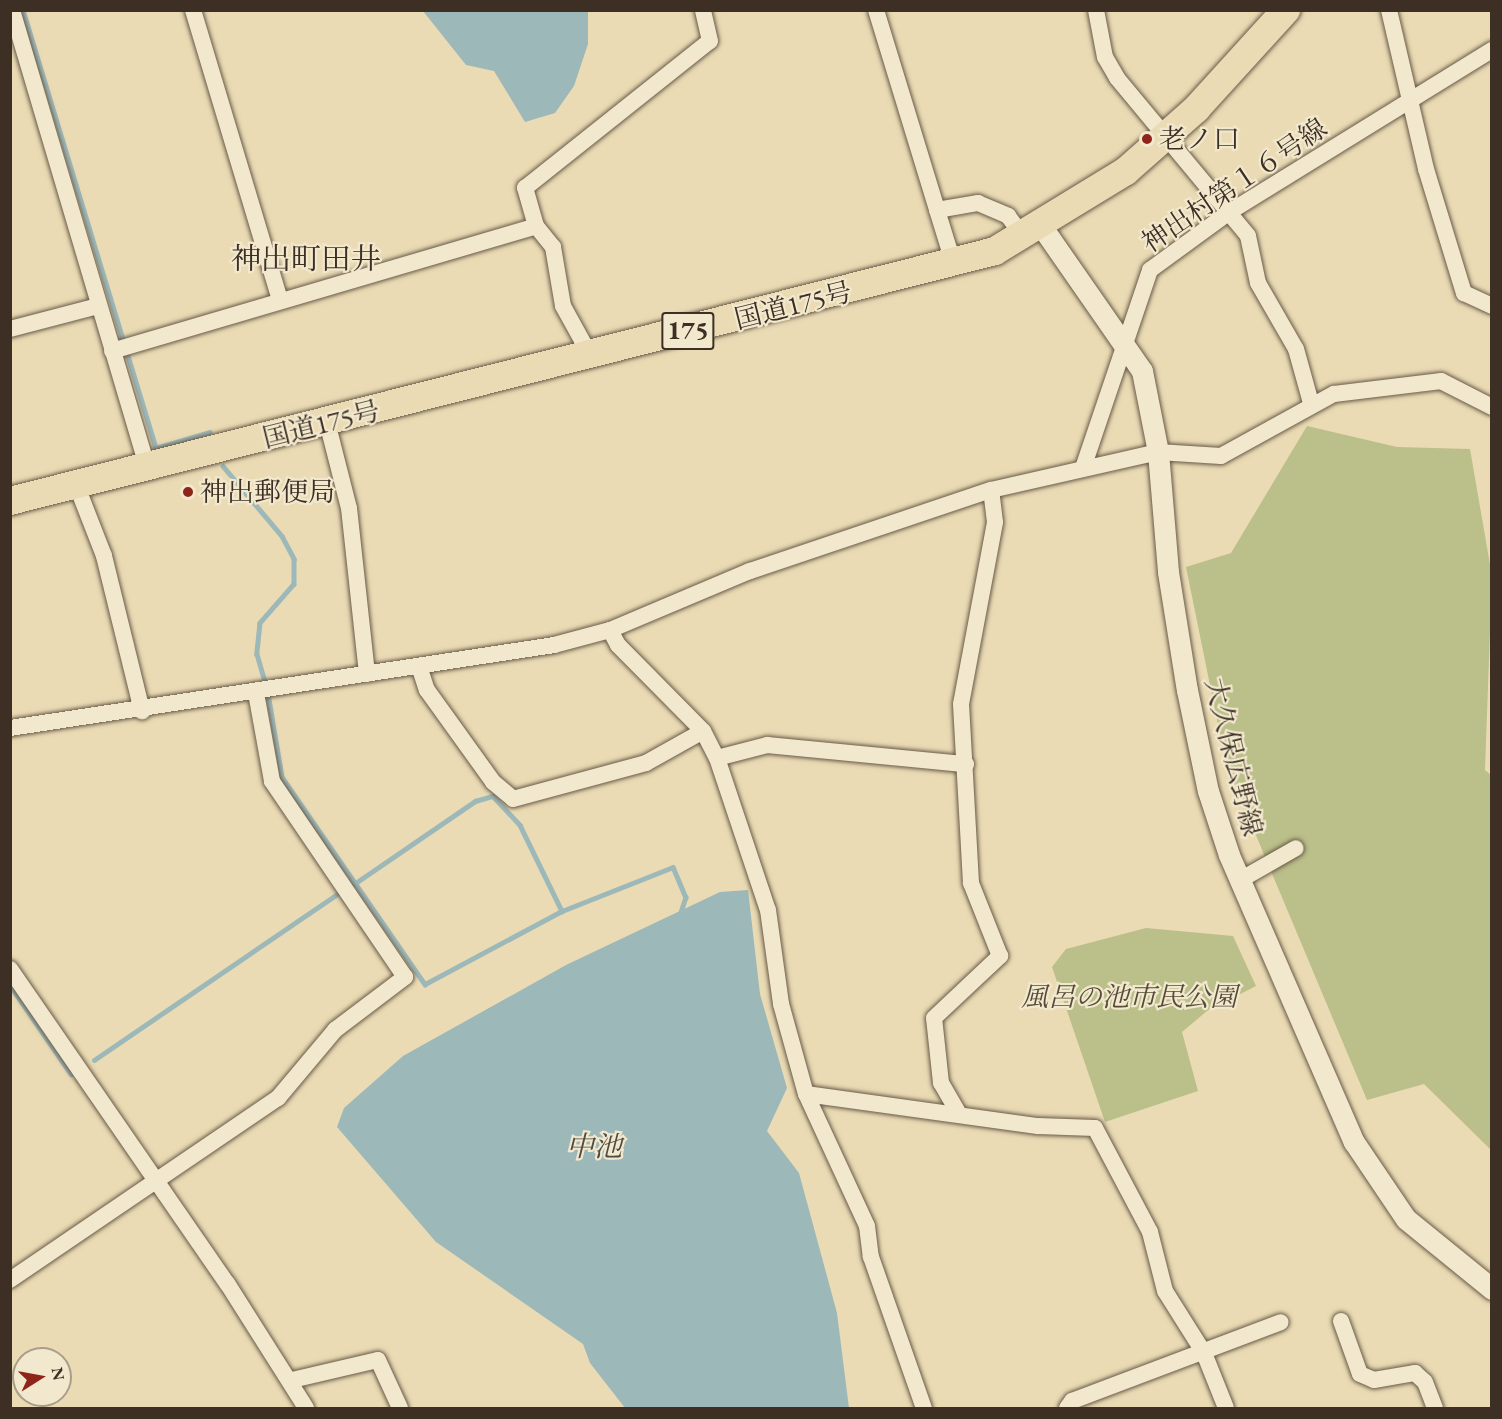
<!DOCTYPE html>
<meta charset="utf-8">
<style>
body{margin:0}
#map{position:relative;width:1502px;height:1419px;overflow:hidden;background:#eadbb4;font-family:"EB Garamond","Noto Serif JP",serif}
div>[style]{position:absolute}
.green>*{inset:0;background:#bbbf8a}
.water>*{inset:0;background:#9db8b8}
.stream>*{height:4.5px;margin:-2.25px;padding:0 2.25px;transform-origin:2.25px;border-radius:2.25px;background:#9db8b8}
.roads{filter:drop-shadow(0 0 2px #685a48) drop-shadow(0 0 2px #685a48)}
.minor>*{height:16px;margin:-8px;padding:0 8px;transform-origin:8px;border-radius:8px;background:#f1e8ce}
.tertiary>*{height:21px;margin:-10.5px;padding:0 10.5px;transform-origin:10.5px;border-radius:10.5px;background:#f1e8ce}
.trunk>*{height:28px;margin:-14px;padding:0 14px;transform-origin:14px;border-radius:14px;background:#eadbb4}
.dots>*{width:16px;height:16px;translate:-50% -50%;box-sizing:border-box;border:3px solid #f1e8ce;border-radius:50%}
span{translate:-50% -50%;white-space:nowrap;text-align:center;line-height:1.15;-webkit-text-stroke:4.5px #f1e8ce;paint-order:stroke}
.shield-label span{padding:2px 4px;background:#f1e8ce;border:2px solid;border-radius:4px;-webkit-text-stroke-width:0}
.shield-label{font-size:26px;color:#3d2f24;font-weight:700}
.poi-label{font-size:27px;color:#3d2f24}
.left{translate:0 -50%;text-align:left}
.street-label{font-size:27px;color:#3d2f24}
.park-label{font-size:27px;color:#564c38;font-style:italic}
.water-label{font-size:28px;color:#504a42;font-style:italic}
.quarter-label{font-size:30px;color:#3d2f24}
.frame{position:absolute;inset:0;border:12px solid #3d2f24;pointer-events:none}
.north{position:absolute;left:12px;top:1347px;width:60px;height:60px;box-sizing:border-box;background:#f1e8ce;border:2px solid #a99e8a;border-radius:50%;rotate:79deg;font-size:16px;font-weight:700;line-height:24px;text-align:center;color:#3d2f24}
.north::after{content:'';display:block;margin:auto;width:21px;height:27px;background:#8f2418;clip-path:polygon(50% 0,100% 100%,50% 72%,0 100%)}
</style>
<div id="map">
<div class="green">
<div style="clip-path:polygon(1307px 426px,1397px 447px,1470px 449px,1492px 576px,1485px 770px,1492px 776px,1491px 1150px,1424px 1084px,1367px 1100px,1226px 764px,1186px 567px,1231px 553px)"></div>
<div style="clip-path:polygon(1146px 928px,1233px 936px,1256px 986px,1207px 1011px,1182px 1032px,1198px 1091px,1105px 1122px,1052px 967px,1066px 949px)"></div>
</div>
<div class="water">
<div style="clip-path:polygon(423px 11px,588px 11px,588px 44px,574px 86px,555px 113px,525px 122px,494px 71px,466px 65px)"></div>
<div style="clip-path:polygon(748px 890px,760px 994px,787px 1088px,767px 1131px,799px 1173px,837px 1313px,849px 1408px,625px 1408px,590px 1363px,583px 1344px,436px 1242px,337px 1127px,344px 1108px,403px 1056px,566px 965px,720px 892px)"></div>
</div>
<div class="stream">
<div style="left:23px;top:10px;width:458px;rotate:73.1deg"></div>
<div style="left:156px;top:448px;width:56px;rotate:-16.5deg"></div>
<div style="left:223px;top:466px;width:92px;rotate:49.9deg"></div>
<div style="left:282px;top:536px;width:26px;rotate:62deg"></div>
<div style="left:294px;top:559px;width:25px;rotate:90deg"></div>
<div style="left:294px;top:584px;width:52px;rotate:131.1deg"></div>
<div style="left:260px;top:623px;width:31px;rotate:96deg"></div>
<div style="left:257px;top:654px;width:32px;rotate:74deg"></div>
<div style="left:268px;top:693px;width:85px;rotate:80.5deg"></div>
<div style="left:282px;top:777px;width:252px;rotate:55.4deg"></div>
<div style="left:425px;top:984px;width:155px;rotate:-28.1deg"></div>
<div style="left:562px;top:911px;width:119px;rotate:-21.6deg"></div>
<div style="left:673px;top:867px;width:33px;rotate:67deg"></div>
<div style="left:686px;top:897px;width:19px;rotate:108deg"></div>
<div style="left:354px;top:884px;width:147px;rotate:-34.4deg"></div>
<div style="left:475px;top:801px;width:19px;rotate:-16deg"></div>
<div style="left:493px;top:796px;width:40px;rotate:47deg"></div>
<div style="left:520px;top:825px;width:96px;rotate:64deg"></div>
<div style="left:10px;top:985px;width:108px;rotate:55.6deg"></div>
<div style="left:71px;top:1074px;width:4px;rotate:-34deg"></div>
<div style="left:94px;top:1060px;width:294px;rotate:-34.3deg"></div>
</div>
<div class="roads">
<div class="minor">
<div style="left:12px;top:10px;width:476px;rotate:73.5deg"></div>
<div style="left:193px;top:10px;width:303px;rotate:73.3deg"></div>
<div style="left:876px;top:10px;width:209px;rotate:73deg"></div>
<div style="left:937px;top:210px;width:42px;rotate:-9.7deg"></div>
<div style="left:978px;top:203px;width:33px;rotate:23deg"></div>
<div style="left:1008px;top:216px;width:26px;rotate:53deg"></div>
<div style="left:1096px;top:10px;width:48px;rotate:79.2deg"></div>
<div style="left:1105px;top:57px;width:24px;rotate:60deg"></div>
<div style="left:1117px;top:78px;width:205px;rotate:50.3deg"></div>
<div style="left:1248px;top:236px;width:48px;rotate:78deg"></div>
<div style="left:1258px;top:283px;width:76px;rotate:60.1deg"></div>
<div style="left:1296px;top:349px;width:56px;rotate:74.5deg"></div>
<div style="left:1389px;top:10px;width:163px;rotate:76.9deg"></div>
<div style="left:1426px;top:169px;width:130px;rotate:73deg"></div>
<div style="left:1464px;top:293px;width:31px;rotate:25deg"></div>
<div style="left:937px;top:210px;width:58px;rotate:72.8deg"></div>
<div style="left:10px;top:329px;width:91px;rotate:-14.6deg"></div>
<div style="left:112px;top:351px;width:442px;rotate:-16.4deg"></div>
<div style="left:590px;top:355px;width:56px;rotate:-118.9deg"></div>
<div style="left:563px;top:306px;width:60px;rotate:-99.6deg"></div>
<div style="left:553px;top:247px;width:27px;rotate:-129deg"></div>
<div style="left:536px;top:226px;width:40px;rotate:-106deg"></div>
<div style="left:525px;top:188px;width:236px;rotate:-38.5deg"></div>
<div style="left:710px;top:41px;width:32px;rotate:-103deg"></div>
<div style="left:327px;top:422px;width:89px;rotate:75.7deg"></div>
<div style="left:349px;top:508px;width:167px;rotate:83.8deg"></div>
<div style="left:1083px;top:468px;width:209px;rotate:-71.3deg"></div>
<div style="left:1150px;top:270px;width:100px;rotate:-36.1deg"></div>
<div style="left:1231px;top:211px;width:307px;rotate:-31.7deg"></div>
<div style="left:76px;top:484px;width:77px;rotate:68.7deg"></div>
<div style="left:104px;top:556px;width:160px;rotate:76.2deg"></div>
<div style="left:610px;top:630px;width:17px;rotate:62deg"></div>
<div style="left:618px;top:645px;width:121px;rotate:45.3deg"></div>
<div style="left:703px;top:731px;width:30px;rotate:63deg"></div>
<div style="left:717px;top:758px;width:160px;rotate:71.5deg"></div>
<div style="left:768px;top:910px;width:95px;rotate:82.1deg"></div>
<div style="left:781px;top:1004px;width:93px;rotate:74.5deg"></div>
<div style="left:806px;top:1094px;width:145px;rotate:65.2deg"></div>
<div style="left:867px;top:1226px;width:31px;rotate:83deg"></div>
<div style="left:871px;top:1257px;width:160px;rotate:70.7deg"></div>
<div style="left:419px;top:666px;width:25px;rotate:72deg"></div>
<div style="left:427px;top:690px;width:113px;rotate:54.3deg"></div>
<div style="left:493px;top:782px;width:26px;rotate:40deg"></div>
<div style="left:513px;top:799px;width:138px;rotate:-15.1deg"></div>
<div style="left:646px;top:763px;width:65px;rotate:-29.3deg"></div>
<div style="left:10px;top:728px;width:550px;rotate:-8.67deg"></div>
<div style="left:554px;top:645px;width:58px;rotate:-15deg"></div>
<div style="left:610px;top:630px;width:152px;rotate:-22.9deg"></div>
<div style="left:750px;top:571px;width:254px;rotate:-18.6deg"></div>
<div style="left:991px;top:490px;width:171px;rotate:-12.8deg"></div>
<div style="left:1158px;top:452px;width:63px;rotate:3.6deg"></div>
<div style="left:1221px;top:456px;width:129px;rotate:-28.8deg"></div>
<div style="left:1334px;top:394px;width:108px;rotate:-6.9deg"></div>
<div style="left:1441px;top:381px;width:57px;rotate:27deg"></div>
<div style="left:717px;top:758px;width:52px;rotate:-14.6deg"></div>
<div style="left:767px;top:745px;width:200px;rotate:5.5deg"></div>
<div style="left:1240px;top:880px;width:64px;rotate:-29.7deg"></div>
<div style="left:10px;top:969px;width:382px;rotate:55.4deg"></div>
<div style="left:227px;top:1283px;width:148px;rotate:57.7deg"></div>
<div style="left:806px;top:1094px;width:234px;rotate:7.9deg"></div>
<div style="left:1038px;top:1126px;width:57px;rotate:2deg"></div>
<div style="left:1095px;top:1128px;width:118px;rotate:62.1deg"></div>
<div style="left:1150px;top:1232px;width:61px;rotate:75.7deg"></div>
<div style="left:1165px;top:1291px;width:73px;rotate:57.8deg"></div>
<div style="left:1204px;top:1353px;width:59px;rotate:68.2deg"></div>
<div style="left:959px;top:1114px;width:36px;rotate:-120deg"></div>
<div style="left:941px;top:1083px;width:65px;rotate:-96.1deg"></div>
<div style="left:934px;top:1018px;width:91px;rotate:-43.2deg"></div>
<div style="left:1000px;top:956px;width:79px;rotate:-111.7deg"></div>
<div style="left:971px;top:883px;width:179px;rotate:-93.2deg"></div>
<div style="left:961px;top:704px;width:185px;rotate:-79.4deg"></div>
<div style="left:995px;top:522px;width:32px;rotate:-97deg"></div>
<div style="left:10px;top:1280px;width:324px;rotate:-34.2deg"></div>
<div style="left:278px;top:1098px;width:89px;rotate:-50deg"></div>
<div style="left:335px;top:1030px;width:88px;rotate:-37.1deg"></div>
<div style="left:405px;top:977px;width:237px;rotate:-124.2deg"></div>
<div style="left:272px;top:781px;width:89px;rotate:-100.3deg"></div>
<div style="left:1341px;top:1321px;width:56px;rotate:70.3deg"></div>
<div style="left:1360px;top:1374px;width:15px;rotate:23deg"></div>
<div style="left:1374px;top:1380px;width:42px;rotate:-9.7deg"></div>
<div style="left:1415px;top:1373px;width:13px;rotate:42deg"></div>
<div style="left:1425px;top:1382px;width:28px;rotate:69deg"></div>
<div style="left:292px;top:1380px;width:88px;rotate:-13.1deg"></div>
<div style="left:378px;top:1360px;width:53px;rotate:65.4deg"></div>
<div style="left:1067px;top:1408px;width:9px;rotate:-54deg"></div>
<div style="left:1072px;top:1401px;width:223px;rotate:-20.7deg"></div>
</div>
<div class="tertiary">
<div style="left:1042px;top:227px;width:175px;rotate:55.2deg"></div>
<div style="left:1142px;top:371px;width:83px;rotate:78.8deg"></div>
<div style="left:1158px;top:452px;width:120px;rotate:85.2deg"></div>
<div style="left:1168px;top:572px;width:120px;rotate:80.9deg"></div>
<div style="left:1187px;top:690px;width:103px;rotate:78.3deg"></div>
<div style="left:1208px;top:791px;width:67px;rotate:71.8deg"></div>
<div style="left:1229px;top:855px;width:313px;rotate:66.5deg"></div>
<div style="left:1354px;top:1142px;width:93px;rotate:56deg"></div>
<div style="left:1406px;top:1219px;width:111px;rotate:39.1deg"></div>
</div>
<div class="trunk">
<div style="left:10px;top:501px;width:1016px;rotate:-14.24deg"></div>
<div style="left:995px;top:251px;width:153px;rotate:-31.4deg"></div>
<div style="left:1126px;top:171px;width:94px;rotate:-41.5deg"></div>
<div style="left:1196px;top:109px;width:134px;rotate:-47.7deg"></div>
</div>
</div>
<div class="dots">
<div style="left:1147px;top:139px;background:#8f2418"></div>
<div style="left:188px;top:492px;background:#8f2418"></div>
</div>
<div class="shield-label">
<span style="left:688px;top:331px">175</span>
</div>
<div class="poi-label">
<span class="left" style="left:1159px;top:139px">老ノ口</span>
<span class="left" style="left:200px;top:492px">神出郵便局</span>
</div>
<div class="street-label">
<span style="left:1234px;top:185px;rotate:-34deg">神出村第１６号線</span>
<span style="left:793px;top:305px;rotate:-14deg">国道175号</span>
<span style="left:321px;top:424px;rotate:-14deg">国道175号</span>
<span style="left:1234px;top:757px;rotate:76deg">大久保広野線</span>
</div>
<div class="park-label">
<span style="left:1129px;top:997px">風呂の池市民公園</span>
</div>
<div class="water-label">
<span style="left:594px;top:1146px">中池</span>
</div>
<div class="quarter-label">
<span style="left:306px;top:259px">神出町田井</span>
</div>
<div class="frame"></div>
<div class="north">N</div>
</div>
